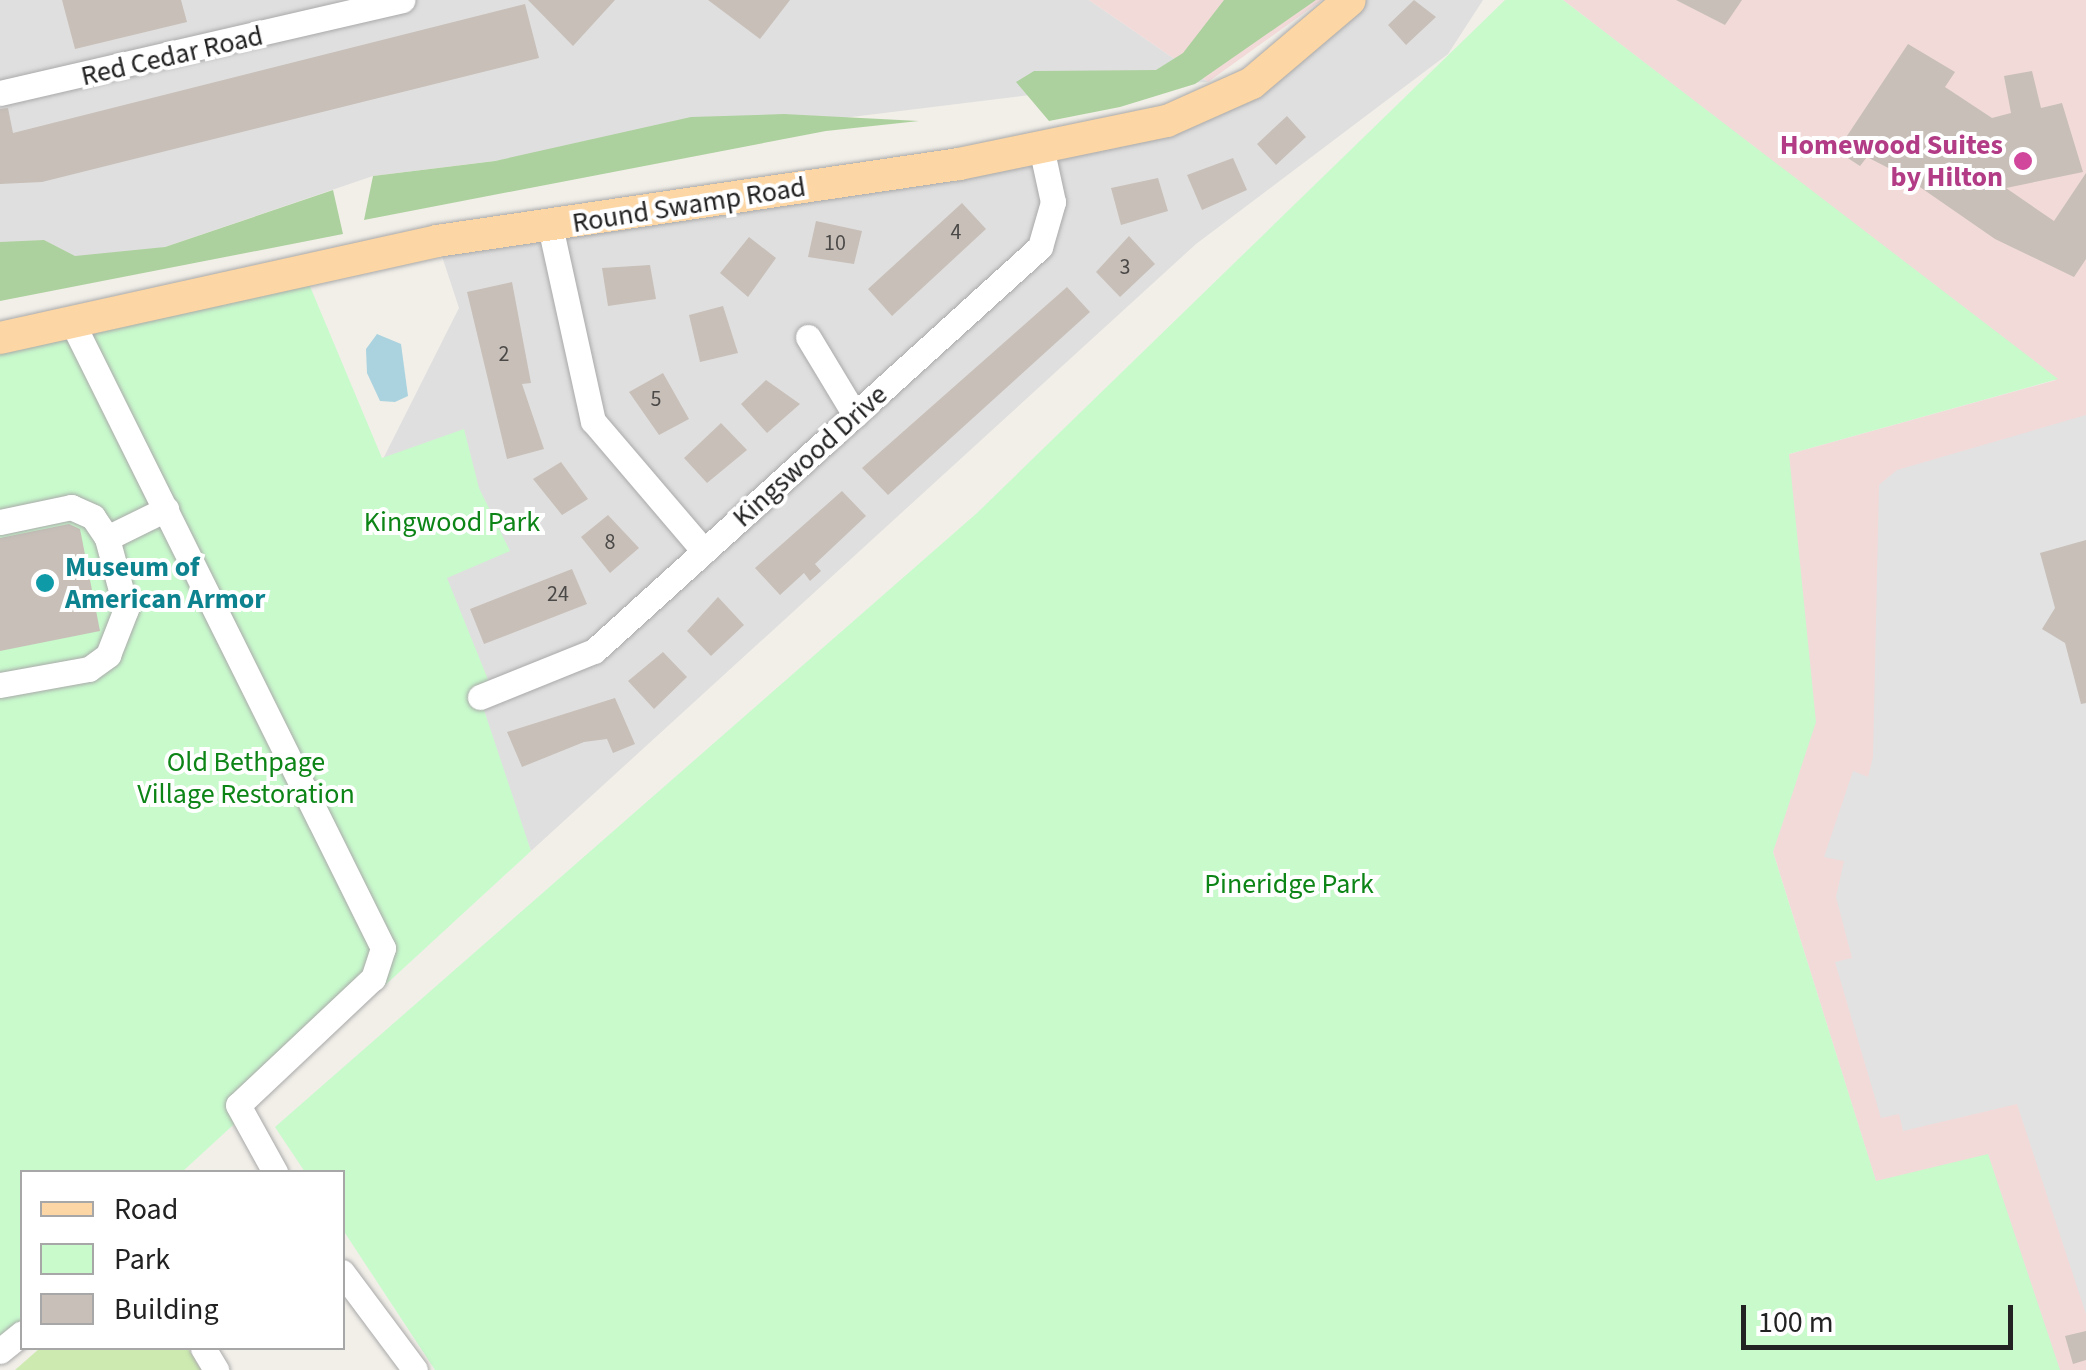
<!DOCTYPE html>
<style>
body{margin:0}
#map{position:relative;width:2086px;height:1370px;overflow:hidden;background:#f2efe9;font-family:"Source Sans 3",sans-serif}
div>[style]{position:absolute}
.residential>*{inset:0;background:#e0dfdf}
.commercial>*{inset:0;background:#f2dad9}
.grass>*{inset:0;background:#cdebb0}
.forest>*{inset:0;background:#add19e}
.park>*{inset:0;background:#c8facc}
.parking>*{inset:0;background:#e2e2e2}
.water>*{inset:0;background:#aad3df}
.building>*{inset:0;background:#c7bfb8}
.roads{filter:drop-shadow(0 0 2px #a9a9a9) drop-shadow(0 0 2px #a9a9a9)}
.minor>*{height:25px;margin:-12.5px;padding:0 12.5px;transform-origin:12.5px;border-radius:12.5px;background:#fff}
.major>*{height:32px;margin:-16px;padding:0 16px;transform-origin:16px;border-radius:16px;background:#fcd6a4}
.dots>*{width:28px;height:28px;translate:-50% -50%;box-sizing:border-box;border:5px solid #fff;border-radius:50%}
span{translate:-50% -50%;white-space:nowrap;text-align:center;line-height:1.15;-webkit-text-stroke:8px #fff;paint-order:stroke}
.number-label{font-size:22px;color:#4b4948}
.number-label span{-webkit-text-stroke-width:0}
.street-label{font-size:28px;color:#222}
.hotel-label{font-size:28px;color:#b23c85;font-weight:700}
.right{translate:-100% -50%;text-align:right}
.park-label{font-size:28px;color:#0c8416}
.culture-label{font-size:28px;color:#0d838f;font-weight:700}
.left{translate:0 -50%;text-align:left}
.legend{position:absolute;left:20px;top:1170px;width:325px;height:180px;box-sizing:border-box;background:#fff;border:2px solid #a7a7a7;margin:0;padding:12px 18px;list-style:none;font-size:30px;color:#222}
.legend li{display:flex;align-items:center;gap:20px;height:50px}
.legend b{width:50px;border:2px solid #a7a7a7}
.scale{position:absolute;left:1741px;top:1305px;width:272px;height:45px;box-sizing:border-box;border:5px solid #222;border-top:0;padding-left:12px;font-size:30px;line-height:35px;white-space:nowrap;color:#222;-webkit-text-stroke:8px #fff;paint-order:stroke}
</style>
<div id="map">
<div class="residential">
<div style="clip-path:polygon(0 0,1089px 0,1208px 82px,1087px 88px,373px 176px,165px 247px,0 283px)"></div>
<div style="clip-path:polygon(1349px 0,1483px 0,1448px 54px,1196px 244px,531px 851px,383px 459px,459px 308px,437px 241px,1167px 121px)"></div>
</div>
<div class="commercial">
<div style="clip-path:polygon(1089px 0,1322px 0,1208px 82px)"></div>
<div style="clip-path:polygon(1563px 0,2086px 0,2086px 1370px,2060px 1370px,1876px 1182px,1773px 852px,1789px 454px,2056px 380px)"></div>
</div>
<div class="grass">
<div style="clip-path:polygon(40px 1348px,188px 1348px,201px 1370px,15px 1370px)"></div>
</div>
<div class="forest">
<div style="clip-path:polygon(1224px 0,1316px 0,1195px 84px,1120px 107px,1049px 121px,1016px 82px,1034px 71px,1156px 70px,1183px 53px)"></div>
<div style="clip-path:polygon(784px 114px,919px 121px,826px 131px,364px 220px,373px 176px,495px 161px,691px 117px)"></div>
<div style="clip-path:polygon(333px 190px,343px 234px,0 301px,0 242px,44px 240px,75px 256px,165px 247px)"></div>
</div>
<div class="park">
<div style="clip-path:polygon(1505px 0,1563px 0,2058px 379px,1789px 454px,1816px 722px,1773px 852px,1876px 1181px,1988px 1154px,2060px 1370px,435px 1370px,343px 1230px,342px 1172px,305px 1172px,275px 1127px,977px 513px)"></div>
<div style="clip-path:polygon(304px 272px,382px 458px,464px 429px,479px 488px,510px 551px,447px 578px,493px 692px,480px 698px,531px 851px,182px 1172px,22px 1172px,22px 1320px,0 1340px,0 346px)"></div>
</div>
<div class="parking">
<div style="clip-path:polygon(2086px 415px,2086px 1314px,2017px 1104px,1903px 1131px,1899px 1114px,1881px 1118px,1835px 962px,1852px 958px,1836px 897px,1844px 861px,1824px 857px,1853px 771px,1868px 777px,1873px 757px,1879px 485px,1897px 470px)"></div>
</div>
<div class="water">
<div style="clip-path:polygon(377px 334px,401px 344px,408px 396px,395px 402px,380px 401px,367px 373px,366px 349px)"></div>
</div>
<div class="building">
<div style="clip-path:polygon(62px 0,181px 0,187px 22px,75px 49px)"></div>
<div style="clip-path:polygon(528px 0,615px 0,573px 46px)"></div>
<div style="clip-path:polygon(708px 0,790px 0,760px 39px)"></div>
<div style="clip-path:polygon(1414px 0,1436px 17px,1406px 45px,1388px 25px)"></div>
<div style="clip-path:polygon(1676px 0,1742px 0,1725px 25px)"></div>
<div style="clip-path:polygon(525px 4px,539px 58px,42px 182px,0 184px,0 109px,8px 108px,13px 133px)"></div>
<div style="clip-path:polygon(1908px 44px,1955px 72px,1945px 87px,1992px 118px,2011px 113px,2004px 76px,2032px 71px,2041px 108px,2062px 103px,2083px 172px,2006px 188px,2054px 221px,2086px 173px,2086px 259px,2074px 277px,1995px 239px,1904px 176px,1867px 157px,1860px 166px,1837px 151px)"></div>
<div style="clip-path:polygon(1287px 116px,1306px 137px,1276px 165px,1257px 144px)"></div>
<div style="clip-path:polygon(1233px 158px,1247px 190px,1202px 210px,1187px 175px)"></div>
<div style="clip-path:polygon(1158px 178px,1168px 211px,1121px 225px,1111px 188px)"></div>
<div style="clip-path:polygon(962px 203px,986px 229px,892px 316px,868px 289px)"></div>
<div style="clip-path:polygon(816px 221px,862px 231px,854px 264px,808px 257px)"></div>
<div style="clip-path:polygon(1129px 236px,1155px 264px,1120px 297px,1096px 272px)"></div>
<div style="clip-path:polygon(749px 237px,776px 258px,748px 297px,720px 273px)"></div>
<div style="clip-path:polygon(650px 265px,656px 299px,608px 306px,602px 268px)"></div>
<div style="clip-path:polygon(512px 282px,531px 383px,522px 384px,544px 449px,507px 459px,467px 292px)"></div>
<div style="clip-path:polygon(1067px 287px,1090px 312px,888px 495px,862px 468px)"></div>
<div style="clip-path:polygon(723px 306px,738px 353px,700px 362px,689px 315px)"></div>
<div style="clip-path:polygon(663px 373px,689px 419px,659px 435px,629px 392px)"></div>
<div style="clip-path:polygon(766px 380px,800px 404px,767px 433px,741px 404px)"></div>
<div style="clip-path:polygon(721px 423px,747px 450px,707px 483px,684px 458px)"></div>
<div style="clip-path:polygon(561px 462px,588px 499px,562px 515px,533px 479px)"></div>
<div style="clip-path:polygon(842px 491px,866px 516px,815px 564px,821px 571px,810px 581px,804px 573px,780px 595px,755px 568px)"></div>
<div style="clip-path:polygon(608px 515px,639px 548px,610px 573px,581px 537px)"></div>
<div style="clip-path:polygon(69px 524px,80px 529px,100px 631px,0 651px,0 538px)"></div>
<div style="clip-path:polygon(2086px 540px,2086px 703px,2081px 704px,2065px 643px,2042px 629px,2055px 608px,2040px 553px)"></div>
<div style="clip-path:polygon(572px 569px,587px 604px,484px 644px,470px 609px)"></div>
<div style="clip-path:polygon(718px 597px,744px 625px,711px 656px,687px 631px)"></div>
<div style="clip-path:polygon(663px 652px,687px 677px,654px 709px,628px 681px)"></div>
<div style="clip-path:polygon(615px 698px,635px 744px,613px 753px,607px 739px,584px 742px,522px 767px,507px 732px)"></div>
<div style="clip-path:polygon(2086px 1331px,2086px 1360px,2073px 1364px,2065px 1336px)"></div>
</div>
<div class="roads">
<div class="minor">
<div style="left:0;top:93px;width:413px;rotate:-13deg"></div>
<div style="left:550px;top:226px;width:200px;rotate:77.6deg"></div>
<div style="left:593px;top:421px;width:171px;rotate:49.5deg"></div>
<div style="left:72px;top:322px;width:699px;rotate:63.58deg"></div>
<div style="left:383px;top:948px;width:32px;rotate:108deg"></div>
<div style="left:373px;top:978px;width:185px;rotate:136.7deg"></div>
<div style="left:238px;top:1105px;width:77px;rotate:61.1deg"></div>
<div style="left:808px;top:337px;width:91px;rotate:58.9deg"></div>
<div style="left:0;top:522px;width:73px;rotate:-11.9deg"></div>
<div style="left:71px;top:507px;width:24px;rotate:24deg"></div>
<div style="left:93px;top:517px;width:25px;rotate:56deg"></div>
<div style="left:0;top:685px;width:90px;rotate:-10.2deg"></div>
<div style="left:89px;top:669px;width:24px;rotate:-36deg"></div>
<div style="left:108px;top:655px;width:49px;rotate:-68.6deg"></div>
<div style="left:126px;top:609px;width:73px;rotate:-105deg"></div>
<div style="left:107px;top:538px;width:66px;rotate:-26.2deg"></div>
<div style="left:480px;top:697px;width:123px;rotate:-22deg"></div>
<div style="left:594px;top:651px;width:602px;rotate:-42.17deg"></div>
<div style="left:1040px;top:247px;width:47px;rotate:-73.9deg"></div>
<div style="left:1053px;top:202px;width:56px;rotate:-102.3deg"></div>
<div style="left:342px;top:1272px;width:122px;rotate:53.3deg"></div>
<div style="left:203px;top:1348px;width:26px;rotate:59deg"></div>
<div style="left:0;top:1351px;width:28px;rotate:-39deg"></div>
</div>
<div class="major">
<div style="left:0;top:338px;width:448px;rotate:-12.5deg"></div>
<div style="left:437px;top:241px;width:528px;rotate:-8.39deg"></div>
<div style="left:959px;top:164px;width:212px;rotate:-11.7deg"></div>
<div style="left:1167px;top:121px;width:93px;rotate:-24.1deg"></div>
<div style="left:1252px;top:83px;width:128px;rotate:-40.3deg"></div>
</div>
</div>
<div class="dots">
<div style="left:2023px;top:161px;background:#d1479c"></div>
<div style="left:45px;top:583px;background:#0f9aa8"></div>
</div>
<div class="number-label">
<span style="left:956px;top:233px">4</span>
<span style="left:835px;top:244px">10</span>
<span style="left:1125px;top:268px">3</span>
<span style="left:504px;top:355px">2</span>
<span style="left:656px;top:400px">5</span>
<span style="left:610px;top:543px">8</span>
<span style="left:558px;top:595px">24</span>
</div>
<div class="street-label">
<span style="left:172px;top:56px;rotate:-13deg">Red Cedar Road</span>
<span style="left:689px;top:205px;rotate:-9deg">Round Swamp Road</span>
<span style="left:810px;top:456px;rotate:-42deg">Kingswood Drive</span>
</div>
<div class="hotel-label">
<span class="right" style="left:2003px;top:161px">Homewood Suites<br>by Hilton</span>
</div>
<div class="park-label">
<span style="left:452px;top:522px">Kingwood Park</span>
<span style="left:246px;top:778px">Old Bethpage<br>Village Restoration</span>
<span style="left:1289px;top:884px">Pineridge Park</span>
</div>
<div class="culture-label">
<span class="left" style="left:65px;top:583px">Museum of<br>American Armor</span>
</div>
<ul class="legend">
<li><b style="height:12px;background:#fcd6a4"></b>Road</li>
<li><b style="height:28px;background:#c8facc"></b>Park</li>
<li><b style="height:28px;background:#c7bfb8"></b>Building</li>
</ul>
<div class="scale">100 m</div>
</div>
